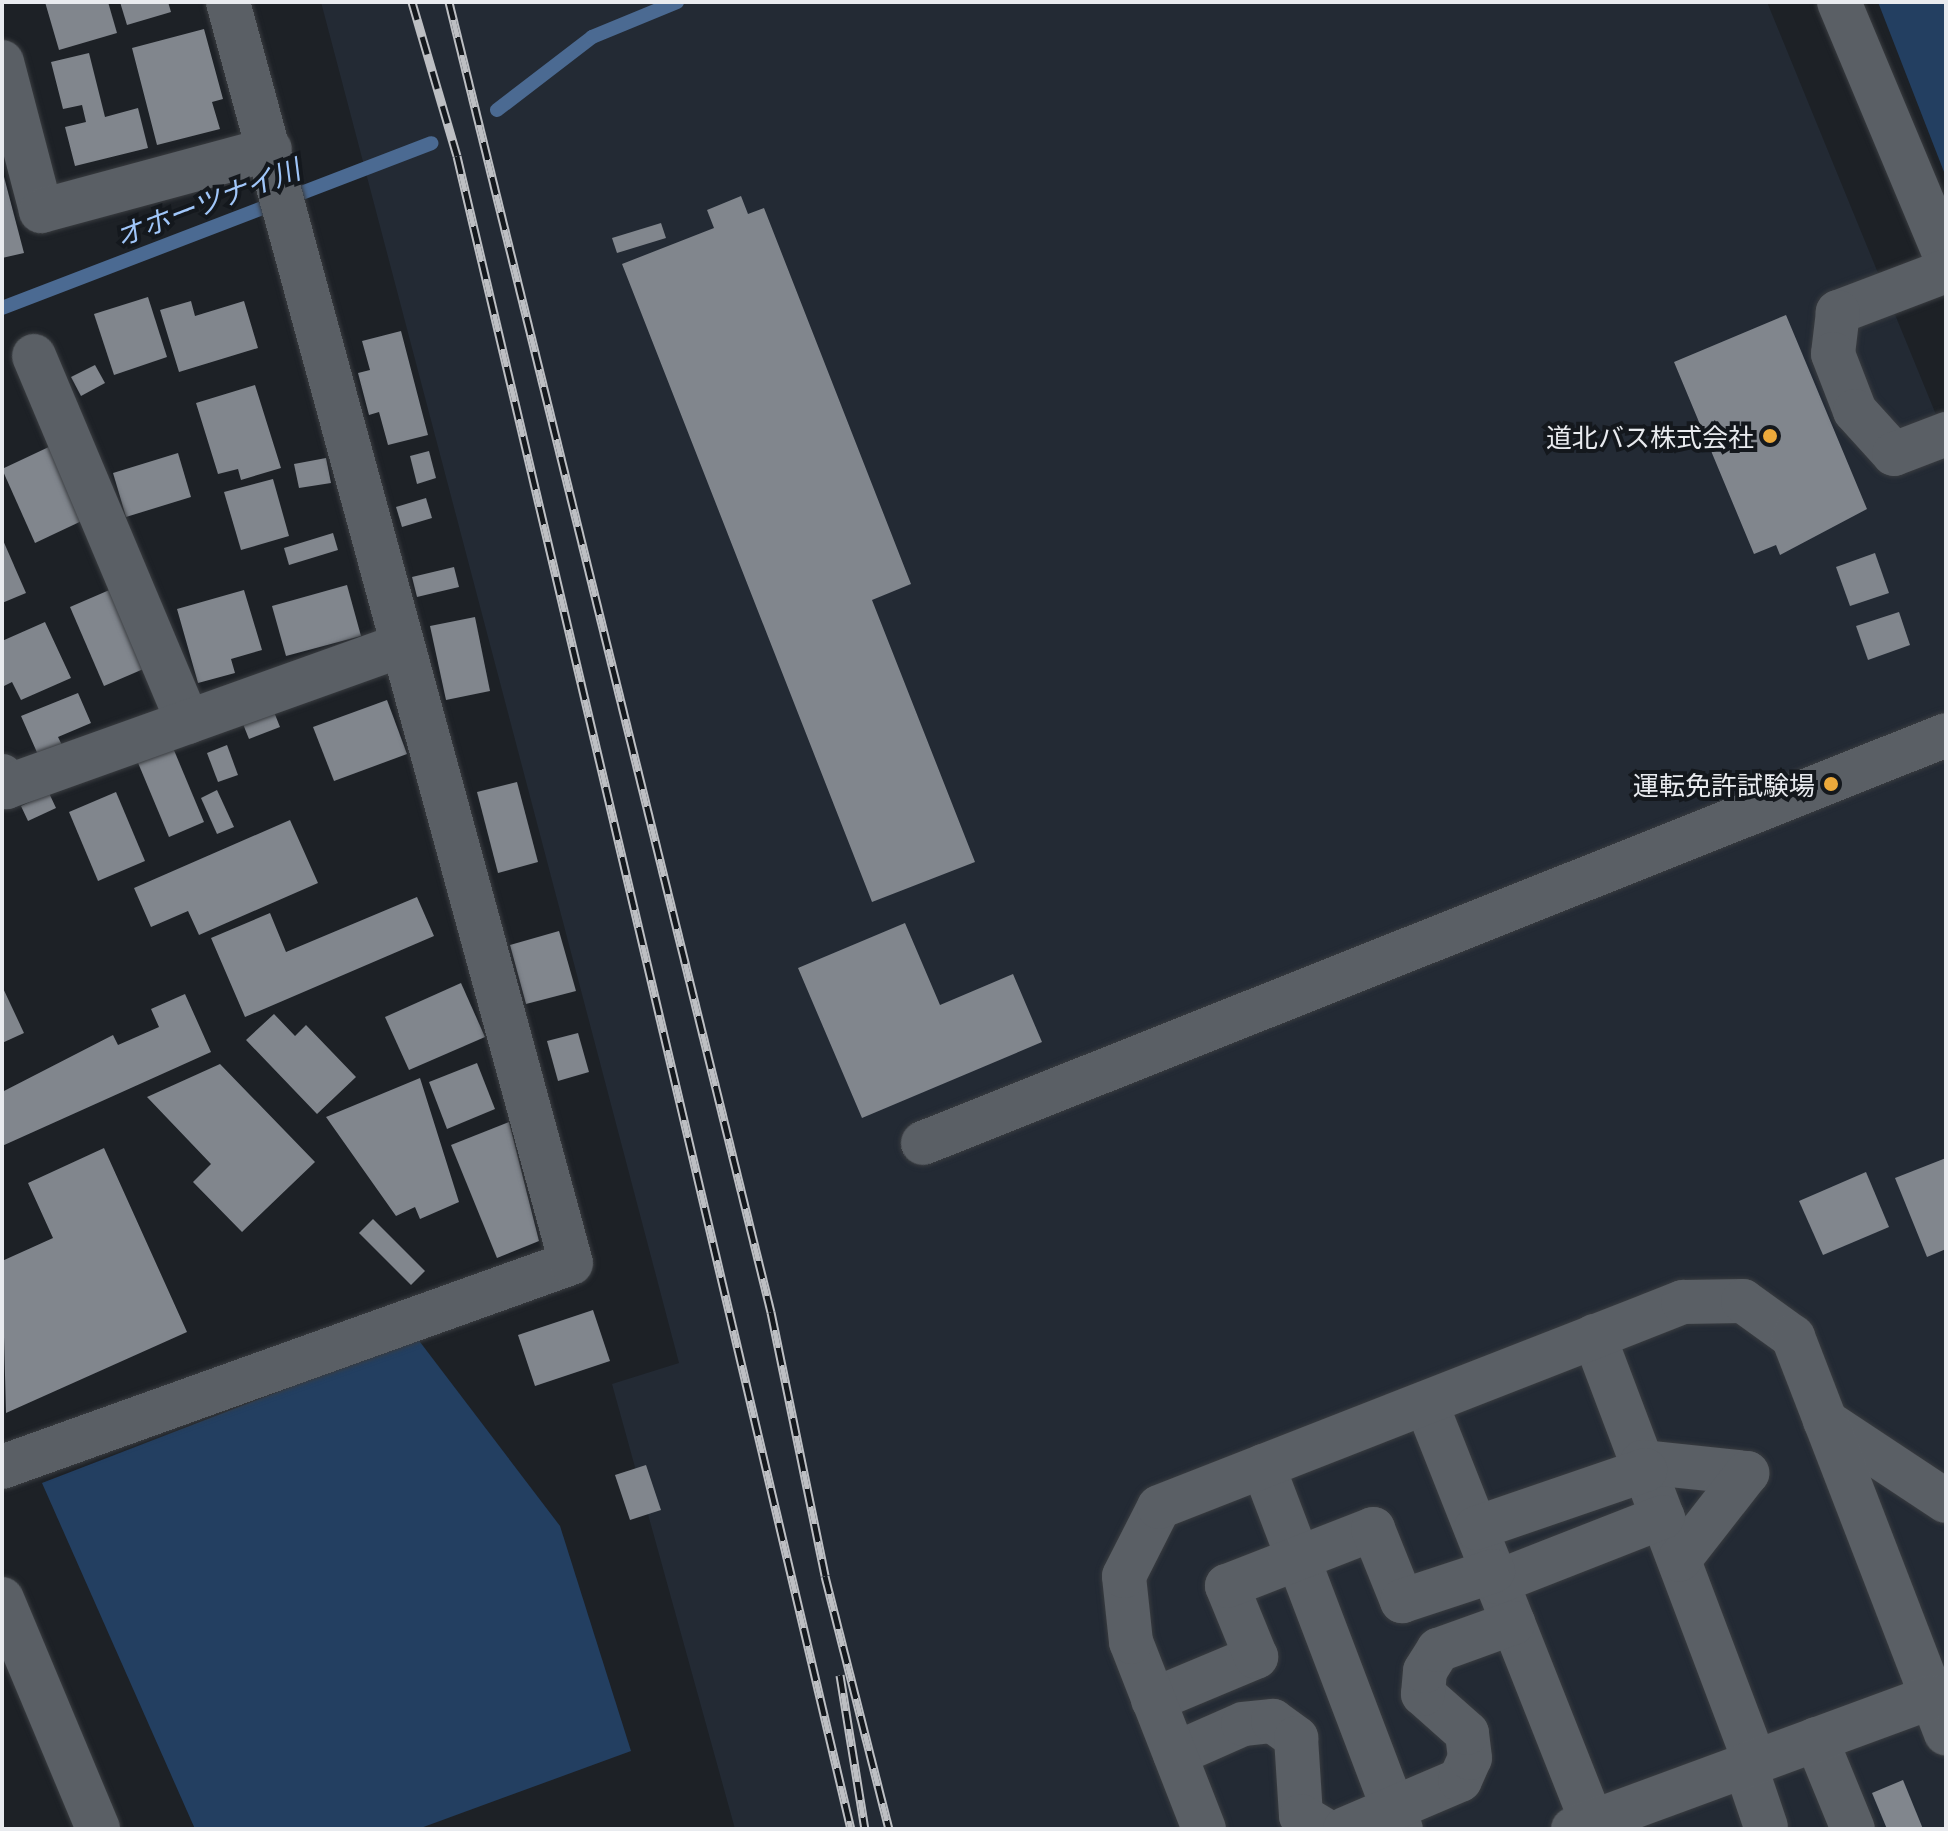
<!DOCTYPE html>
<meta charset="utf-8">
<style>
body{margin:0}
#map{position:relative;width:1948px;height:1831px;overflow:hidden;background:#1d2126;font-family:Georgia,"Noto Sans JP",serif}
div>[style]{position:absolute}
.built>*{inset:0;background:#232a34}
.green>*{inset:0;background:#233f61}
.stream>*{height:14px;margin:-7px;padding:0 7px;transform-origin:7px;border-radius:7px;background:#4b6a92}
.building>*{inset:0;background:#81868d}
.roads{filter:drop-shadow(0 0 2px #393c40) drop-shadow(0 0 2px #393c40)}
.minor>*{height:44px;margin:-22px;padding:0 22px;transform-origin:22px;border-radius:22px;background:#5a5f65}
.rail>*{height:9px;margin-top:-4.5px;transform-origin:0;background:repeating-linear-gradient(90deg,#14181d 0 18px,#bdbfc3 0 36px);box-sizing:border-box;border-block:2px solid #bdbfc3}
.dots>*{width:22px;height:22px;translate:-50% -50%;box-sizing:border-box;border:4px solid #14181d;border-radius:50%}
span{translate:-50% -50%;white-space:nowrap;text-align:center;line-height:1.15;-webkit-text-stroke:8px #14181d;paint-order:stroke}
.poi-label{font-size:26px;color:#e9ebef}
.right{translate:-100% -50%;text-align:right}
.water-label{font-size:28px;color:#a0c6f9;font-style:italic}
.frame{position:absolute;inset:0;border:4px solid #e9ebef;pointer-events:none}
</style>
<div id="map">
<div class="built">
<div style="clip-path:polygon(321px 2px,1767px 2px,1946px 439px,1946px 1829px,735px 1829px,612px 1384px,679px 1363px)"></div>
</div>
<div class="green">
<div style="clip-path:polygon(1878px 2px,1946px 2px,1946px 177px)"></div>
<div style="clip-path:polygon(417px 1338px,560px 1526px,631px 1751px,418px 1829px,195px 1829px,42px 1483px)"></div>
</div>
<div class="stream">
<div style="left:497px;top:110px;width:120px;rotate:-37.5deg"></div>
<div style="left:592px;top:37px;width:92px;rotate:-22.4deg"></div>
<div style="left:2px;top:308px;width:460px;rotate:-21deg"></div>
</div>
<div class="building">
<div style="clip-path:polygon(45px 2px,108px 2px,117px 33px,59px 50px)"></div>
<div style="clip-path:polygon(120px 2px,168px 2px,171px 12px,127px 25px)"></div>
<div style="clip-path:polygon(204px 29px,223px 99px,212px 102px,220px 129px,157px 145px,132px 48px)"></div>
<div style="clip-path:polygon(89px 53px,105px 117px,138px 108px,148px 148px,75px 166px,65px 127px,86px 122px,82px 105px,63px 109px,51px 62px)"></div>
<div style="clip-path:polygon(3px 173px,24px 253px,2px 258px,2px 174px)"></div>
<div style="clip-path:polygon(741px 196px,748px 214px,764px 208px,911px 584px,872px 600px,975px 862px,872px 902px,622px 264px,714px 228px,707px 210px)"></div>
<div style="clip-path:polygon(661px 223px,666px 238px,617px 253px,612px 238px)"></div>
<div style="clip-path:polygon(148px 297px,167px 357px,114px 375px,94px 314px)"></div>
<div style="clip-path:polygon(191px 301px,195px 316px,244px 301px,258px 348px,179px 372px,160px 310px)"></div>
<div style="clip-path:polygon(1786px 315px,1867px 509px,1780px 555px,1776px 545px,1754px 554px,1674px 362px)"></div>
<div style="clip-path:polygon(401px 331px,428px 435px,388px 445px,379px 412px,369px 415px,358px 373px,370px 370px,362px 341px)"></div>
<div style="clip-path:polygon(95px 365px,105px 383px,81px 396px,71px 377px)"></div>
<div style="clip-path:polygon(255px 385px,281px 468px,241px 480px,238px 469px,218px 474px,196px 403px)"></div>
<div style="clip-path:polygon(53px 445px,88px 518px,35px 543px,2px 469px)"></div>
<div style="clip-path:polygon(429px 451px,436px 478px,417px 484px,410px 456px)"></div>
<div style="clip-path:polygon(178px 453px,191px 497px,126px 517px,113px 473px)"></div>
<div style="clip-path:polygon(326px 458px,331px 483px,299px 488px,294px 464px)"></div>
<div style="clip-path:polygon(273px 479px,289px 536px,241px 550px,224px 492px)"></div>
<div style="clip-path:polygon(426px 498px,432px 518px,402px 527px,396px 507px)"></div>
<div style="clip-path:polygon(333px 533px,338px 550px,289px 565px,284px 548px)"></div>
<div style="clip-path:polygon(2px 538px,26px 593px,2px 603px)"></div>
<div style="clip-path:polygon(1875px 553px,1889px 593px,1850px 606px,1836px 567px)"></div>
<div style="clip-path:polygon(454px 567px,459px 587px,417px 597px,412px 577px)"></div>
<div style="clip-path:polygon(347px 585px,361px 636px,286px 656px,272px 606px)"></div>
<div style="clip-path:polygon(114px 588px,148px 667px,104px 686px,70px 607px)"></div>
<div style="clip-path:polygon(244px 590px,262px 650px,231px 659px,235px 673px,198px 683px,177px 609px)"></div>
<div style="clip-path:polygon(1899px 612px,1910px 645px,1868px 660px,1856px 626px)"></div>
<div style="clip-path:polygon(475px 617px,490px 691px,446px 700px,430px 626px)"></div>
<div style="clip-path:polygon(45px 622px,71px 678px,21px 700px,12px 682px,2px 687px,2px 641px)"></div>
<div style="clip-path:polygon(78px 693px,91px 723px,58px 737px,63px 747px,39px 757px,21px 716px)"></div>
<div style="clip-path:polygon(387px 700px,407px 754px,334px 781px,313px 727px)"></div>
<div style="clip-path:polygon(274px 712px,280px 727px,249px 739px,243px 724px)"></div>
<div style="clip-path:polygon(171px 743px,204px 822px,169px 837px,136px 758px)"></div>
<div style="clip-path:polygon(227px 745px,238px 775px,218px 782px,207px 753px)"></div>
<div style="clip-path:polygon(517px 782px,538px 862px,498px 873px,477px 792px)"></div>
<div style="clip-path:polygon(217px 790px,234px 827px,217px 834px,201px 798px)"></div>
<div style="clip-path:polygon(116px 792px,145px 861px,98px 881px,69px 812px)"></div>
<div style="clip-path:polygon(49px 793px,56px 808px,28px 821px,21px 806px)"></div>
<div style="clip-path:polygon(290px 820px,318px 883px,199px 935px,188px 911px,151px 927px,134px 888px)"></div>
<div style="clip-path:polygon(417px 897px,434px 936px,245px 1017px,211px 938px,270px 913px,286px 952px)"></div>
<div style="clip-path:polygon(905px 923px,940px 1005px,1013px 974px,1042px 1042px,862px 1118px,798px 968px)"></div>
<div style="clip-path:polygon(559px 931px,576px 991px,526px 1004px,510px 945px)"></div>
<div style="clip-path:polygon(461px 983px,485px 1037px,409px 1070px,385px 1017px)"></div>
<div style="clip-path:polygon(2px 986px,24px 1033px,2px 1043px)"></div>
<div style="clip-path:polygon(185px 994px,211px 1052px,2px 1146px,2px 1092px,113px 1035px,118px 1045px,159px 1027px,151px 1009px)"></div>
<div style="clip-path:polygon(274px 1014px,295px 1036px,306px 1025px,356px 1077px,317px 1114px,246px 1040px)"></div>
<div style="clip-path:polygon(578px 1033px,589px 1072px,558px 1081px,547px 1041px)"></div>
<div style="clip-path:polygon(477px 1063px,495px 1109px,447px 1129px,429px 1082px)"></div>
<div style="clip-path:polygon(220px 1064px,315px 1162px,242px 1232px,193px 1182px,211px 1164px,147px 1097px)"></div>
<div style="clip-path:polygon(420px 1078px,459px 1202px,420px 1219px,415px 1207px,396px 1216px,326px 1117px)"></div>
<div style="clip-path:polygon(509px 1122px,539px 1241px,497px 1258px,451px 1145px)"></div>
<div style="clip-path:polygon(104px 1148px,187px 1332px,6px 1413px,2px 1261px,53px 1238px,28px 1183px)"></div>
<div style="clip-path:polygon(1946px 1158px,1946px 1249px,1927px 1257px,1895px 1178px)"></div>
<div style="clip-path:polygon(1866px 1172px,1889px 1227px,1823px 1255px,1799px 1201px)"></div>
<div style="clip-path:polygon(373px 1219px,425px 1271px,411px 1285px,359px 1233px)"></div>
<div style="clip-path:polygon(593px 1310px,610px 1361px,535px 1386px,518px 1335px)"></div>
<div style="clip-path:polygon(646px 1465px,661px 1510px,630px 1520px,615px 1475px)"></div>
<div style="clip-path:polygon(1903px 1780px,1923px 1829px,1887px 1829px,1872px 1793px)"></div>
</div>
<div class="roads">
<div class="minor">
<div style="left:1839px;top:2px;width:277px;rotate:67.3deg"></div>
<div style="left:2px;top:62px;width:154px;rotate:75.3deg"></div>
<div style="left:41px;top:211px;width:237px;rotate:-15.1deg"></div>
<div style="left:1946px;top:271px;width:116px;rotate:159.2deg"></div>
<div style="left:1838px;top:312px;width:42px;rotate:96.8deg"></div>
<div style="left:1833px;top:354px;width:61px;rotate:68.9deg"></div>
<div style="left:1855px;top:411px;width:58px;rotate:47.8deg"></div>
<div style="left:1894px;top:454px;width:56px;rotate:-21deg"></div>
<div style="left:34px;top:356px;width:397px;rotate:67.2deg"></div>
<div style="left:2px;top:776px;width:12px;rotate:70deg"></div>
<div style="left:6px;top:787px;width:416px;rotate:-19.7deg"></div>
<div style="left:923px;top:1143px;width:1101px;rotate:-21.74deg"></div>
<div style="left:1594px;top:1336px;width:455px;rotate:69.3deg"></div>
<div style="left:1426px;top:1403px;width:458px;rotate:68.4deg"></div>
<div style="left:1825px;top:1421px;width:145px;rotate:33.5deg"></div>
<div style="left:1642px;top:1462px;width:106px;rotate:6deg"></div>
<div style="left:1747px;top:1473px;width:110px;rotate:128deg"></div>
<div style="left:1263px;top:1466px;width:388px;rotate:69.2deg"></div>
<div style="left:2px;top:1467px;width:604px;rotate:-19.72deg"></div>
<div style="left:571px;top:1263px;width:1307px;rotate:-105.22deg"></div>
<div style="left:1476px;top:1528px;width:179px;rotate:-18.9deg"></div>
<div style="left:1497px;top:1582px;width:178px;rotate:-21.4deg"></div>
<div style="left:2px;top:1599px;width:249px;rotate:67.3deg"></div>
<div style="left:1153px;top:1700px;width:112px;rotate:-22.7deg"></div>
<div style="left:1256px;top:1657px;width:77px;rotate:-112.2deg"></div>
<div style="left:1227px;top:1586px;width:157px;rotate:-21.3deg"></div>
<div style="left:1373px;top:1529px;width:78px;rotate:68.1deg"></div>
<div style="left:1402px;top:1601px;width:96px;rotate:-18.2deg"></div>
<div style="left:1816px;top:1739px;width:97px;rotate:67.7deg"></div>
<div style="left:1175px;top:1754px;width:74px;rotate:-23.8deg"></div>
<div style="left:1243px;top:1724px;width:30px;rotate:-6deg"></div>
<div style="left:1273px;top:1721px;width:29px;rotate:36deg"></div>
<div style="left:1296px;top:1738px;width:78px;rotate:86.3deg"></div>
<div style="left:1301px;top:1816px;width:26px;rotate:31deg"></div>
<div style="left:1745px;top:1765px;width:65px;rotate:71.3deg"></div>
<div style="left:1204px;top:1829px;width:201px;rotate:-111.3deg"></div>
<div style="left:1131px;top:1642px;width:66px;rotate:-96.1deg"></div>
<div style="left:1124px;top:1576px;width:77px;rotate:-63.1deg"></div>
<div style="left:1159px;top:1507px;width:563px;rotate:-21.37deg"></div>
<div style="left:1683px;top:1302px;width:60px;rotate:-1deg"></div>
<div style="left:1743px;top:1301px;width:62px;rotate:35.8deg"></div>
<div style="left:1793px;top:1337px;width:425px;rotate:68.9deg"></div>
<div style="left:1345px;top:1829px;width:125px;rotate:-23.1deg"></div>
<div style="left:1460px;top:1780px;width:24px;rotate:-66deg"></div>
<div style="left:1470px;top:1758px;width:25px;rotate:-97deg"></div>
<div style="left:1467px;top:1733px;width:59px;rotate:-138.4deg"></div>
<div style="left:1423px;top:1694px;width:23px;rotate:-85deg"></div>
<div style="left:1425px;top:1671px;width:25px;rotate:-58deg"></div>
<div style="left:1438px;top:1650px;width:80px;rotate:-19.8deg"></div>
<div style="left:1573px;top:1829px;width:382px;rotate:-20.2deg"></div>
</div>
</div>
<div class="rail">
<div style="left:412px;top:2px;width:160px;rotate:73.7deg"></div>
<div style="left:457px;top:156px;width:1719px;rotate:76.75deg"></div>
<div style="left:449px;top:2px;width:1349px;rotate:76.19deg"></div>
<div style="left:771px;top:1312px;width:269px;rotate:78.4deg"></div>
<div style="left:825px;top:1576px;width:261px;rotate:75.8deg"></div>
<div style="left:840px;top:1675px;width:156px;rotate:80.8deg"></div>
</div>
<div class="dots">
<div style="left:1770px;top:436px;background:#eca93b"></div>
<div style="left:1831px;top:784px;background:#eca93b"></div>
</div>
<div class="poi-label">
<span class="right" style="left:1754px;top:436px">道北バス株式会社</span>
<span class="right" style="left:1815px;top:784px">運転免許試験場</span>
</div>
<div class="water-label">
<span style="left:207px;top:201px;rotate:-21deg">オホーツナイ川</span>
</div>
<div class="frame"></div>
</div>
